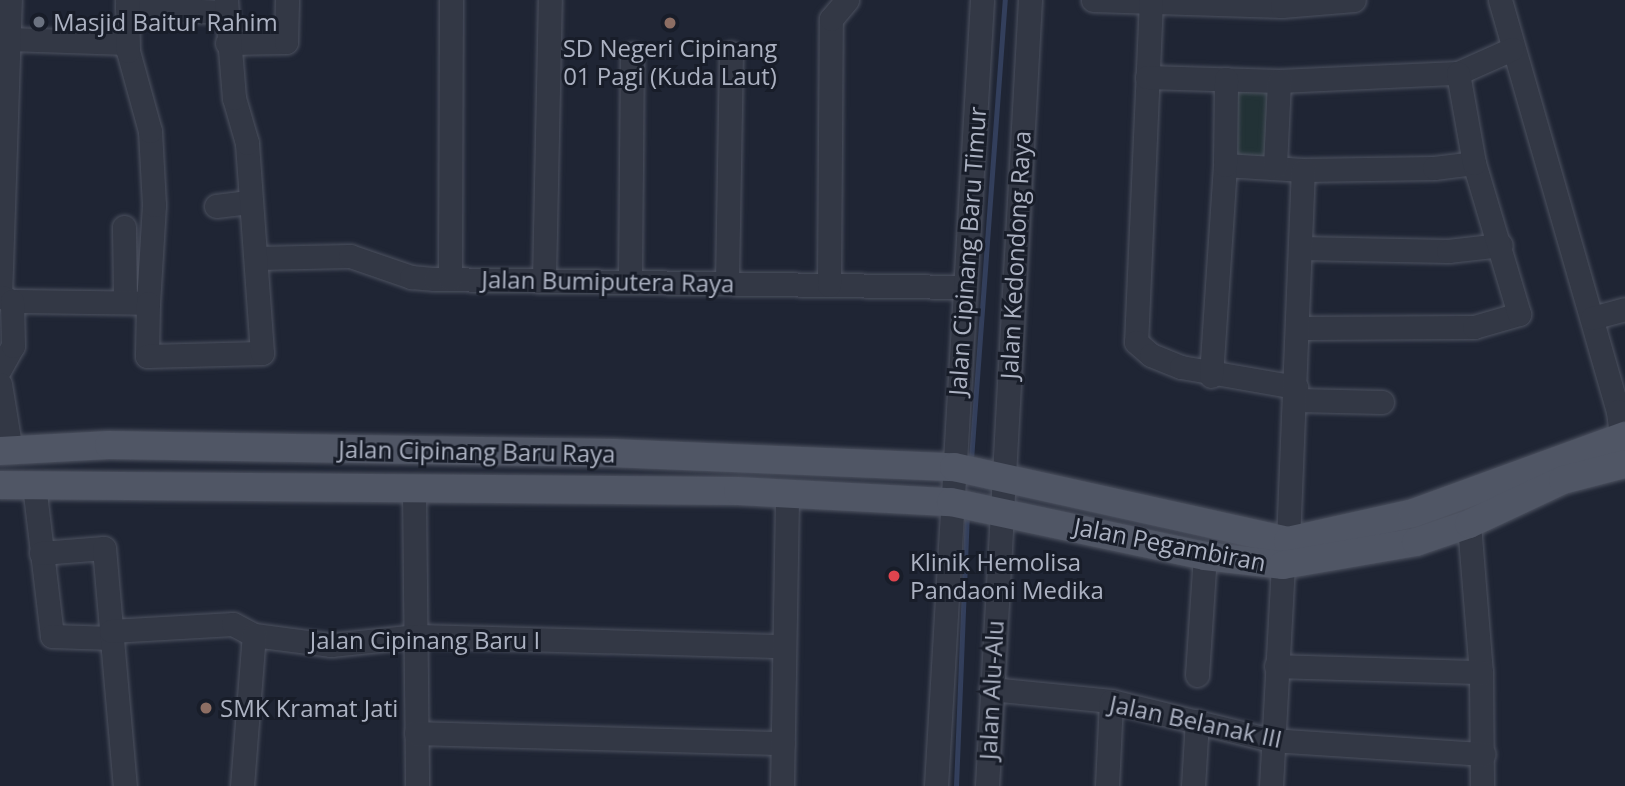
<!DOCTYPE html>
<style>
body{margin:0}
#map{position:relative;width:1625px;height:786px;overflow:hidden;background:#1f2534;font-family:"Open Sans",sans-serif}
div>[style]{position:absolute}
.green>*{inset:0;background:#223236}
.stream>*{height:4.5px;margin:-2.25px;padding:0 2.25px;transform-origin:2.25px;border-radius:2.25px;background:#333f5c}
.roads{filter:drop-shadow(0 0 2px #4d5260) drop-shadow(0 0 2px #4d5260)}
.minor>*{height:23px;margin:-11.5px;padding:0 11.5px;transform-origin:11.5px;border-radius:11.5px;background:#333845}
.major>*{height:28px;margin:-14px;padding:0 14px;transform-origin:14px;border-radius:14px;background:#505665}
.dots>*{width:19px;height:19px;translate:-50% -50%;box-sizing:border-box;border:4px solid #181d29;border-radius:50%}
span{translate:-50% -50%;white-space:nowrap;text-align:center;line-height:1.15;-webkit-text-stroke:6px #181d29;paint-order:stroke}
.poi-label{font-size:24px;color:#acb2c2}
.left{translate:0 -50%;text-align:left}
.street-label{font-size:24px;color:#acb2c2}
</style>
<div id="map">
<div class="green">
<div style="clip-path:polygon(1273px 86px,1271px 157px,1228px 156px,1229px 87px)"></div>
</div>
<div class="stream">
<div style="left:971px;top:460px;width:461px;rotate:-85.8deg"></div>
<div style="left:956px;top:786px;width:272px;rotate:-87.7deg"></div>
</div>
<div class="roads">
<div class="minor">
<div style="left:1093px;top:0;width:189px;rotate:1.8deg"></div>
<div style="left:1282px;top:6px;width:72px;rotate:-4.8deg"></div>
<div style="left:1151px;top:0;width:342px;rotate:92.5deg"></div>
<div style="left:1136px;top:342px;width:20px;rotate:41deg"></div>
<div style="left:1151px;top:355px;width:32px;rotate:22deg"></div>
<div style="left:1181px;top:367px;width:117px;rotate:9.9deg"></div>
<div style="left:1500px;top:0;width:428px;rotate:74deg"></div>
<div style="left:1618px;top:411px;width:26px;rotate:83deg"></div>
<div style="left:127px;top:8px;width:98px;rotate:2.3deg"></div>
<div style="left:9px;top:39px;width:118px;rotate:1.9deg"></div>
<div style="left:227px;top:43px;width:59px;rotate:-1deg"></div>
<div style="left:286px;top:42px;width:42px;rotate:-88.6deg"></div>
<div style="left:1147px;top:77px;width:132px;rotate:1.7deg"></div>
<div style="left:1279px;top:81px;width:179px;rotate:-2.6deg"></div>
<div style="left:1458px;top:73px;width:59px;rotate:-24deg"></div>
<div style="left:1225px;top:165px;width:78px;rotate:3.7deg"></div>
<div style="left:1303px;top:170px;width:131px;rotate:-0.9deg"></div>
<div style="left:1434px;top:168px;width:40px;rotate:-7.1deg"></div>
<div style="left:1275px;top:166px;width:85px;rotate:-87.3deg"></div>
<div style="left:216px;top:206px;width:35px;rotate:-7deg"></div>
<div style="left:124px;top:227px;width:74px;rotate:89.2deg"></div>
<div style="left:1300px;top:248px;width:148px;rotate:1.2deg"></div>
<div style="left:1448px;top:251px;width:53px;rotate:-6.5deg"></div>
<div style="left:257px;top:258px;width:93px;rotate:-1.2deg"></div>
<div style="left:350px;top:256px;width:65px;rotate:19deg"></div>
<div style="left:411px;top:277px;width:24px;rotate:5deg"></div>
<div style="left:435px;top:279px;width:528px;rotate:0.87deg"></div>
<div style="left:450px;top:279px;width:279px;rotate:-89.8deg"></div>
<div style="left:544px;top:279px;width:279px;rotate:-88.8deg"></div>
<div style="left:630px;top:279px;width:225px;rotate:-89.5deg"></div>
<div style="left:727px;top:281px;width:228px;rotate:-89deg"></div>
<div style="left:829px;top:285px;width:266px;rotate:-89.6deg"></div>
<div style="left:831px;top:19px;width:25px;rotate:-50deg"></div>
<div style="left:0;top:297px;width:297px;rotate:-88.1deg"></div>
<div style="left:2px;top:297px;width:11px;rotate:22deg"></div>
<div style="left:12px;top:301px;width:136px;rotate:0.8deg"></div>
<div style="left:148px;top:303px;width:98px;rotate:-86.5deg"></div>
<div style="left:154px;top:205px;width:74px;rotate:-93.1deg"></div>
<div style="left:150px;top:131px;width:83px;rotate:-105.4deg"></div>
<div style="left:128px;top:51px;width:51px;rotate:-91.1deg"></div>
<div style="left:148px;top:303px;width:53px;rotate:91.1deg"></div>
<div style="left:147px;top:356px;width:115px;rotate:-1.5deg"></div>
<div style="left:262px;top:353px;width:211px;rotate:-94.1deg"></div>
<div style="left:247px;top:143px;width:47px;rotate:-106.1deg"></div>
<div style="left:234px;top:98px;width:98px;rotate:-94.7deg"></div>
<div style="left:1592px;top:318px;width:34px;rotate:-15deg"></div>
<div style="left:1300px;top:328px;width:174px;rotate:-0.3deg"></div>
<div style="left:1474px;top:327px;width:47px;rotate:-16.1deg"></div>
<div style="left:1519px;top:314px;width:158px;rotate:-106.6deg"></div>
<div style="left:1474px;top:163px;width:91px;rotate:-100.1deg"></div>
<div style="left:0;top:369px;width:26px;rotate:-61deg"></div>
<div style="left:13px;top:346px;width:45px;rotate:-91.3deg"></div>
<div style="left:1211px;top:376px;width:211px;rotate:-86.2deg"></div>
<div style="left:1225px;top:165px;width:86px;rotate:-89.3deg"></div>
<div style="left:0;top:384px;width:68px;rotate:80.7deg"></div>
<div style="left:1296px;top:400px;width:86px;rotate:1.3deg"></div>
<div style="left:34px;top:485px;width:152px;rotate:83.2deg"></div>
<div style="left:52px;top:636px;width:60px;rotate:1.9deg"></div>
<div style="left:414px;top:491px;width:295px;rotate:89.4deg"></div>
<div style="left:1469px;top:524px;width:148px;rotate:85.4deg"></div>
<div style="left:1481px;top:672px;width:114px;rotate:89.5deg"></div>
<div style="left:1288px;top:541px;width:371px;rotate:-87.7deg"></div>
<div style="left:41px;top:553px;width:63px;rotate:-4.5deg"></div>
<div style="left:104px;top:548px;width:239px;rotate:85deg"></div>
<div style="left:111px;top:631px;width:122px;rotate:-3.3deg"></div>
<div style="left:233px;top:624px;width:24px;rotate:28deg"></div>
<div style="left:254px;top:635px;width:78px;rotate:7.4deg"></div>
<div style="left:331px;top:645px;width:87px;rotate:-5.9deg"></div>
<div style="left:418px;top:636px;width:366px;rotate:1.6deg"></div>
<div style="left:1276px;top:666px;width:205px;rotate:1.7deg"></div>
<div style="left:1197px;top:675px;width:119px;rotate:-86.2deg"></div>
<div style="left:991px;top:689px;width:121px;rotate:5.7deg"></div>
<div style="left:1111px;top:701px;width:165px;rotate:13.7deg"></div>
<div style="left:1271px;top:740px;width:213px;rotate:3.8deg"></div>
<div style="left:416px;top:733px;width:367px;rotate:1.6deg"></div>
<div style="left:242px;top:786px;width:151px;rotate:-85.5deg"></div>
<div style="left:782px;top:786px;width:294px;rotate:-89deg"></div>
<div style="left:936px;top:786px;width:787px;rotate:-86.65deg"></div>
<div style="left:987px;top:786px;width:787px;rotate:-86.87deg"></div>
<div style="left:1107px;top:786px;width:85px;rotate:-87.3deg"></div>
<div style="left:1193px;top:786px;width:65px;rotate:-86.5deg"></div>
<div style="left:1271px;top:786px;width:221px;rotate:-86.9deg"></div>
</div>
<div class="major">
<div style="left:0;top:451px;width:109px;rotate:-3.2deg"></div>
<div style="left:109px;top:445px;width:504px;rotate:0.91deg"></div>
<div style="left:613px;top:453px;width:341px;rotate:2.4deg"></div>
<div style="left:954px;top:467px;width:342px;rotate:12.5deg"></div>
<div style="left:1288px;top:541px;width:128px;rotate:-12.6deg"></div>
<div style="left:1413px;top:513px;width:226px;rotate:-20deg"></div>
<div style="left:0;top:485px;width:738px;rotate:0.47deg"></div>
<div style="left:738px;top:491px;width:213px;rotate:3deg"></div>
<div style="left:951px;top:502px;width:260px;rotate:12deg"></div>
<div style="left:1205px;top:556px;width:79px;rotate:6.6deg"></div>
<div style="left:1283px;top:565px;width:135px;rotate:-9.8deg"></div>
<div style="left:1416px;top:542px;width:56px;rotate:-18.8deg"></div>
<div style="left:1469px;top:524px;width:104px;rotate:-25.1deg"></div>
<div style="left:1563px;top:480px;width:64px;rotate:-14.5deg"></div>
</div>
</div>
<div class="dots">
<div style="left:39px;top:22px;background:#6b7280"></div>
<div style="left:670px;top:23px;background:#8d6e63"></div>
<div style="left:894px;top:576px;background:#e0444e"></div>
<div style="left:206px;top:708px;background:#8d6e63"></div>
</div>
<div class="poi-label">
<span class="left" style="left:53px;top:22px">Masjid Baitur Rahim</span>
<span style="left:670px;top:62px">SD Negeri Cipinang<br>01 Pagi (Kuda Laut)</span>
<span class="left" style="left:910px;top:576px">Klinik Hemolisa<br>Pandaoni Medika</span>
<span class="left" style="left:220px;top:708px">SMK Kramat Jati</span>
</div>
<div class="street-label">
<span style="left:967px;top:251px;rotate:-86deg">Jalan Cipinang Baru Timur</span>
<span style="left:1015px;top:255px;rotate:-87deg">Jalan Kedondong Raya</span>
<span style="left:608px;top:281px;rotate:1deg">Jalan Bumiputera Raya</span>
<span style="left:477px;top:451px;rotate:1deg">Jalan Cipinang Baru Raya</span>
<span style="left:1170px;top:544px;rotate:11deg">Jalan Pegambiran</span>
<span style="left:425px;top:640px">Jalan Cipinang Baru I</span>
<span style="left:991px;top:690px;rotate:-87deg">Jalan Alu-Alu</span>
<span style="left:1196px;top:721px;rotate:12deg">Jalan Belanak III</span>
</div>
</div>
